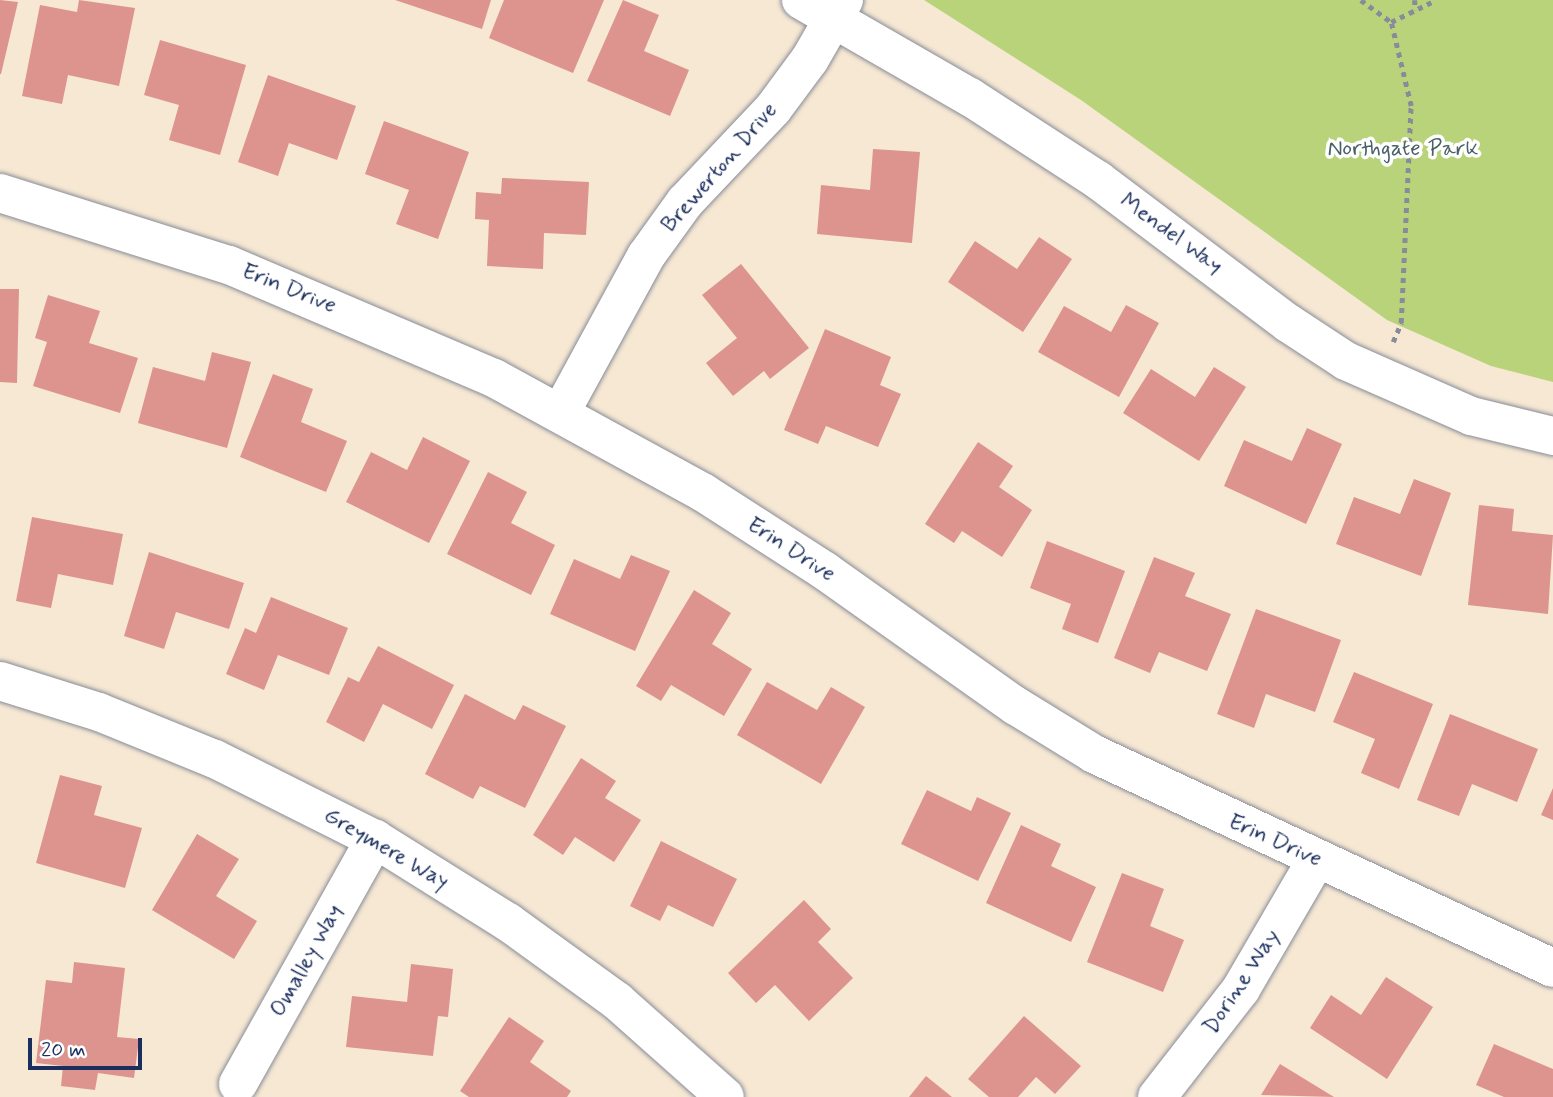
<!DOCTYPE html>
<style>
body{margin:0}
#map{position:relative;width:1553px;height:1097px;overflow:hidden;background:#f6e8d3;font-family:Mynerve,sans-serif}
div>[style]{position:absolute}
.green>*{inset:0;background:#b8d379}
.building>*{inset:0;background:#dd948e}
.path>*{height:4.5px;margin-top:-2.25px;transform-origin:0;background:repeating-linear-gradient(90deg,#888c98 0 5px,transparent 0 10px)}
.roads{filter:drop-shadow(0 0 2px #888c98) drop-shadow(0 0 2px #888c98)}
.street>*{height:38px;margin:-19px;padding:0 19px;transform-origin:19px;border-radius:19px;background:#fff}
span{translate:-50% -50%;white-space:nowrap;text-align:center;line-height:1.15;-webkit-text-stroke:7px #fff;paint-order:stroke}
.park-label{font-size:23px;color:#4a6066}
.street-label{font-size:23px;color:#1b2f5e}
.scale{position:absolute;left:28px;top:1038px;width:114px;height:32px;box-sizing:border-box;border:4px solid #1b2f5e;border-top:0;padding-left:9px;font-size:21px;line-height:24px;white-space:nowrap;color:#1b2f5e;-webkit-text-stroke:5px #fff;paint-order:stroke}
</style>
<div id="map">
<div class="green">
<div style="clip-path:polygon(924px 0,1553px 0,1553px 382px,1491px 366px,1387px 320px,1081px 100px)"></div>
</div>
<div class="building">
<div style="clip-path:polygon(0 0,18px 2px,1px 74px,0 74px)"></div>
<div style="clip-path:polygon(79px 0,135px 8px,119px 86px,68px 75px,62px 104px,22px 96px,40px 5px,77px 12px)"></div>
<div style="clip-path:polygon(395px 0,491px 0,482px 29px)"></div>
<div style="clip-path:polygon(504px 0,604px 0,573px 73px,489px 38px)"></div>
<div style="clip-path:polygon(623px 0,659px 15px,644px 51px,689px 70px,670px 116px,587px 81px)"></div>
<div style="clip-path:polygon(160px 40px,246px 65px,220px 155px,169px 140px,179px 105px,144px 95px)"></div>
<div style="clip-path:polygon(268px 75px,356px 106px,337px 160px,289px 143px,278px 176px,238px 162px)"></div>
<div style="clip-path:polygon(384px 121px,469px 152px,438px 239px,396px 224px,409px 190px,365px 174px)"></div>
<div style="clip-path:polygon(873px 149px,920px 152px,912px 243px,817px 234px,821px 185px,870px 190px)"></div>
<div style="clip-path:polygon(502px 178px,589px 182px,586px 235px,544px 233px,543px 269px,487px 266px,489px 220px,475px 219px,476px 192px,501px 194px)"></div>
<div style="clip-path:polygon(1039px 237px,1072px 259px,1023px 332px,948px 282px,975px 241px,1017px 269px)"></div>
<div style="clip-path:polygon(741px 264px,809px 348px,770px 379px,764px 371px,733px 396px,706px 363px,737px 338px,702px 295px)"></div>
<div style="clip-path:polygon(0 289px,19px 289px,17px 383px,0 382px)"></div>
<div style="clip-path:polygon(48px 295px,100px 311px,89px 343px,138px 358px,120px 413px,33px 386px,47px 342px,35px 338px)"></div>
<div style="clip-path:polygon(1126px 305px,1159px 323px,1119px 397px,1038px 352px,1064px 306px,1111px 332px)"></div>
<div style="clip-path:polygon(825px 329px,891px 357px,880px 385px,901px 394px,878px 447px,826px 426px,818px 444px,784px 430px)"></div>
<div style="clip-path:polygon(212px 352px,251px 362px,227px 448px,138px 423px,153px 367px,205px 381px)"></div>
<div style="clip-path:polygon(1214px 367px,1246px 387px,1199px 461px,1123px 413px,1151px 369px,1195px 397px)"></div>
<div style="clip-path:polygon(273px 374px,313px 389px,301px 422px,347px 441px,326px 492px,240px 457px)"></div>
<div style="clip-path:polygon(1307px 428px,1342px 444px,1306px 524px,1224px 486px,1244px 440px,1292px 461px)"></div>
<div style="clip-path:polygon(423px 437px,470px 461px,429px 543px,346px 502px,371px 452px,407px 470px)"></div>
<div style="clip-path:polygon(978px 442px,1013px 466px,999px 487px,1032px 510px,1002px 557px,962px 531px,954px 543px,925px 524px)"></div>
<div style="clip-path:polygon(488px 472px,527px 492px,511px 523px,555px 545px,531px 595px,447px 554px)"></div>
<div style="clip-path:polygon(1414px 479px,1451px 493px,1421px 576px,1336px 544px,1354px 497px,1400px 514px)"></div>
<div style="clip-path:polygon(1479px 505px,1514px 509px,1512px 531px,1553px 535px,1548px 614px,1468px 605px)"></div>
<div style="clip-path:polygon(32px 517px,123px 534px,113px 585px,58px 574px,51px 608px,16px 601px)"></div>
<div style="clip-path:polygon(1047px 541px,1125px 571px,1098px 643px,1062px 629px,1071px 604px,1030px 588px)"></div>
<div style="clip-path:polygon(149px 552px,244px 583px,229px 629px,176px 612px,164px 649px,124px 636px)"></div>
<div style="clip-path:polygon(631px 555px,670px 571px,635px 651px,550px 614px,574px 559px,620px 579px)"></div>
<div style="clip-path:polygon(1154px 557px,1195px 573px,1185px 596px,1231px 614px,1207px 671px,1159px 652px,1150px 673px,1114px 658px)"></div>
<div style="clip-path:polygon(694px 590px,731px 613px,712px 644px,752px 669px,724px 716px,671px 685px,661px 701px,636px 686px)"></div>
<div style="clip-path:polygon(271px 597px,348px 628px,329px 675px,278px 655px,264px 690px,226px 674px,245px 628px,256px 633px)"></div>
<div style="clip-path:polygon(1256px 609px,1341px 640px,1315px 712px,1266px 694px,1254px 728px,1217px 714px)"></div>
<div style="clip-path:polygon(378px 646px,454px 685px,432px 729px,383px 704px,364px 742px,326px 722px,348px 677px,359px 682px)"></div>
<div style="clip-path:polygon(1354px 672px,1433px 704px,1399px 789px,1361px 773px,1375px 739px,1333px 722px)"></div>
<div style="clip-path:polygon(767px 682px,817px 710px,831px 687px,865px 707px,821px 784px,737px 735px)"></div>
<div style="clip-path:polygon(465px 694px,515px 720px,523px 705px,566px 726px,525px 808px,480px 786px,473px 799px,425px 774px)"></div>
<div style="clip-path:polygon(1450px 714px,1538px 749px,1517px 802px,1472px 784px,1459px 816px,1417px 800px)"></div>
<div style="clip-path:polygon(581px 758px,616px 781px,605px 798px,641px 820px,614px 862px,575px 837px,563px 855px,533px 835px)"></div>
<div style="clip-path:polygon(60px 775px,102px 786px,94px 815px,142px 828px,125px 888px,36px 863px)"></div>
<div style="clip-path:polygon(1553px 788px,1553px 820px,1541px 815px)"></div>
<div style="clip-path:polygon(927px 790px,971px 811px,977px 797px,1011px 813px,978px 881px,901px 844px)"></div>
<div style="clip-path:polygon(1021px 825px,1061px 844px,1051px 866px,1096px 887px,1071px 942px,986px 903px)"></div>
<div style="clip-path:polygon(197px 834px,239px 859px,216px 896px,257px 921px,234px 959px,152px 910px)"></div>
<div style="clip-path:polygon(661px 841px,737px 879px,713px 927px,668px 905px,660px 921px,630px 906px)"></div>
<div style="clip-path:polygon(1122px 873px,1164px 889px,1150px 926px,1184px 940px,1163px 992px,1087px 962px)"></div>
<div style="clip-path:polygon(804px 900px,831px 929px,818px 942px,853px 978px,809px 1021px,775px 985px,756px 1003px,728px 973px)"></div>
<div style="clip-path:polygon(74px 962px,125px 968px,117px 1037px,139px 1039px,134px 1078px,98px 1073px,95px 1090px,61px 1086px,63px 1066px,36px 1063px,46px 980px,72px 983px)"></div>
<div style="clip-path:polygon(411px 964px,453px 969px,448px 1017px,438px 1016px,433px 1056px,346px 1047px,352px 996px,407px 1002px)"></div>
<div style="clip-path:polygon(1386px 977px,1433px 1007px,1387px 1079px,1310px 1028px,1331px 995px,1361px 1015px)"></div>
<div style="clip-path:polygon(1024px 1016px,1081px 1066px,1055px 1094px,1036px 1077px,1018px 1097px,989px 1097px,968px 1079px)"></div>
<div style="clip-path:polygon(509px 1017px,544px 1041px,530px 1062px,571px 1091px,567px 1097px,469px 1097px,460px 1091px)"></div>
<div style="clip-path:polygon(1494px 1044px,1553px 1069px,1553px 1097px,1504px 1097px,1476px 1085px)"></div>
<div style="clip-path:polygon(1280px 1064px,1334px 1097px,1261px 1095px)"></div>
<div style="clip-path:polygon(926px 1076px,952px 1097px,909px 1097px)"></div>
</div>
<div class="path">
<div style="left:1361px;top:0;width:37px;rotate:36deg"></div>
<div style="left:1415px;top:0;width:10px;rotate:90deg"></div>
<div style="left:1393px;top:342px;width:21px;rotate:-67deg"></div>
<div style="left:1401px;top:323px;width:217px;rotate:-87.4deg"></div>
<div style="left:1411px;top:106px;width:86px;rotate:-103.4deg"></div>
<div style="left:1391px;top:22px;width:50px;rotate:-26.1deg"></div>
</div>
<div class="roads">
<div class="street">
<div style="left:801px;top:0;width:195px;rotate:29.9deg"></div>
<div style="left:970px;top:97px;width:153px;rotate:33deg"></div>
<div style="left:1098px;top:180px;width:238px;rotate:37deg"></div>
<div style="left:1288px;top:323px;width:69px;rotate:33.2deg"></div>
<div style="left:1346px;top:361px;width:137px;rotate:23.7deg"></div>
<div style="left:1471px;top:416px;width:84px;rotate:13.7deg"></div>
<div style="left:0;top:193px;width:240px;rotate:17.5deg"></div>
<div style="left:229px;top:265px;width:288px;rotate:23.1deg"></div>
<div style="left:494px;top:378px;width:239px;rotate:28.7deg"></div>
<div style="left:704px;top:493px;width:144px;rotate:32.8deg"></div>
<div style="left:825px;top:571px;width:234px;rotate:35.3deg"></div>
<div style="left:1016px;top:706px;width:92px;rotate:31.6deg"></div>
<div style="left:1094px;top:754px;width:506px;rotate:25deg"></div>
<div style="left:561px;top:412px;width:178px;rotate:-61.4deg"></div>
<div style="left:646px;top:256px;width:67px;rotate:-54.2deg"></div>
<div style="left:685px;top:202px;width:128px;rotate:-46.6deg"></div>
<div style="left:773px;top:109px;width:62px;rotate:-53.5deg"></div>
<div style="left:810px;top:59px;width:68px;rotate:-60deg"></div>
<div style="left:0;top:681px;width:104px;rotate:17.4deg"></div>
<div style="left:99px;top:712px;width:125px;rotate:22.1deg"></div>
<div style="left:215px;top:759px;width:179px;rotate:26.6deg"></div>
<div style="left:375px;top:839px;width:157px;rotate:32deg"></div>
<div style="left:508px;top:922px;width:135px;rotate:35.9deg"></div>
<div style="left:617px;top:1001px;width:144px;rotate:41.6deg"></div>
<div style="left:238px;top:1084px;width:281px;rotate:-60.8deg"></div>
<div style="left:1157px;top:1097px;width:137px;rotate:-52.1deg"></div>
<div style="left:1241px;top:989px;width:149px;rotate:-59.8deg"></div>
</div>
</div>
<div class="park-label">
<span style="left:1403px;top:149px">Northgate Park</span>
</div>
<div class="street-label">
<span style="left:720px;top:168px;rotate:-49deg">Brewerton Drive</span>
<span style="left:1171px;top:234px;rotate:36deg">Mendel Way</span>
<span style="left:289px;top:289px;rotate:22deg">Erin Drive</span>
<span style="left:791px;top:550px;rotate:33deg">Erin Drive</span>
<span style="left:1275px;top:841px;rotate:24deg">Erin Drive</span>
<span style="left:386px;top:849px;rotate:30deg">Greymere Way</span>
<span style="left:307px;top:961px;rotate:-61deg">Omalley Way</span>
<span style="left:1242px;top:982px;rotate:-57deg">Dorine Way</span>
</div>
<div class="scale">20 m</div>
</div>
